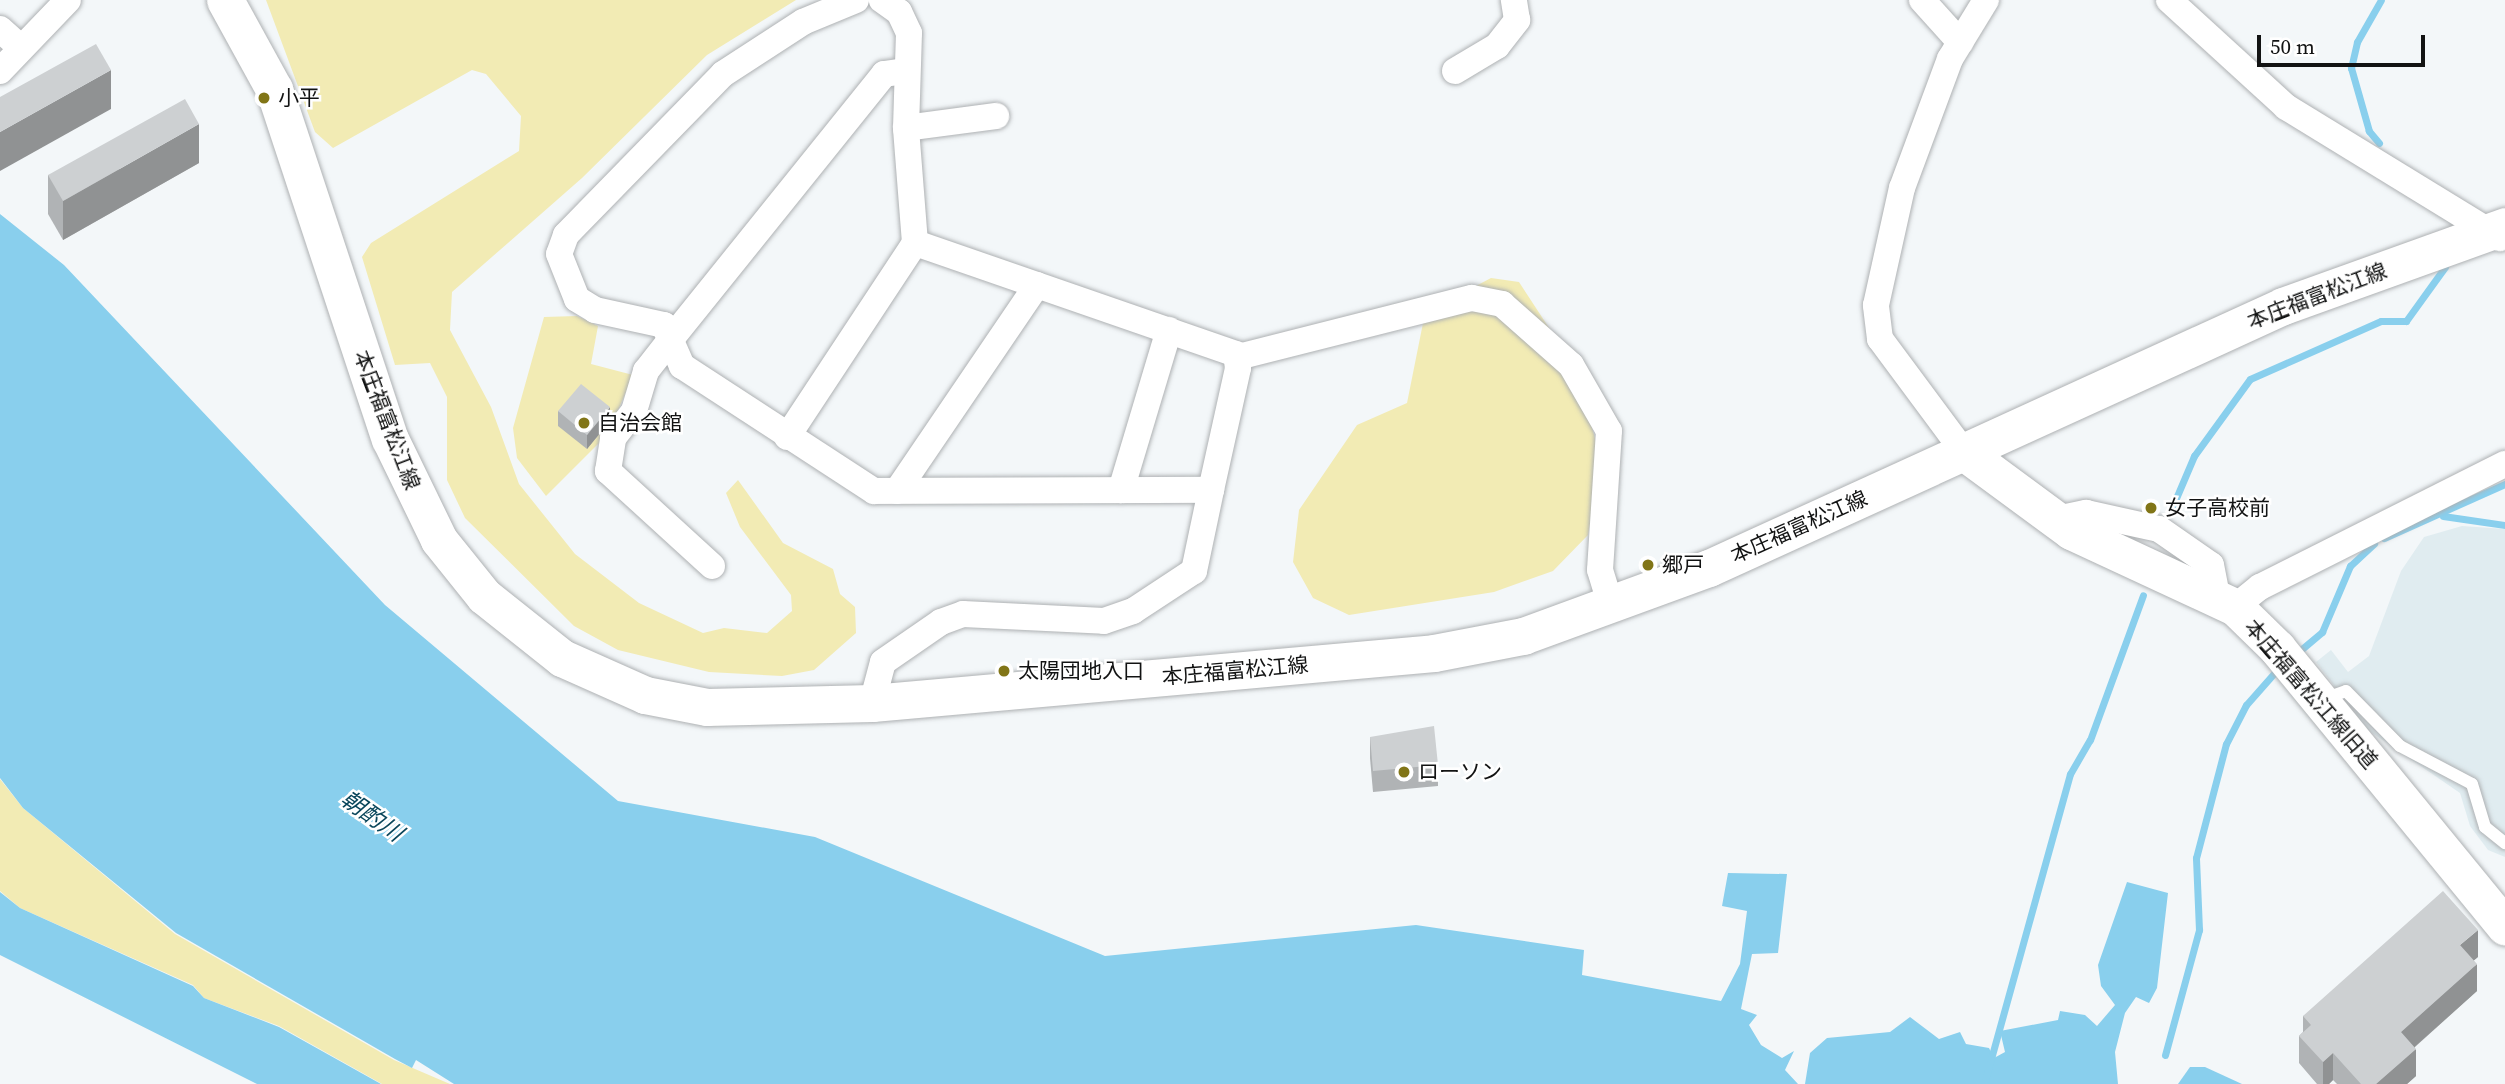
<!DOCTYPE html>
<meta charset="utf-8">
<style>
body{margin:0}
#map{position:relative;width:2505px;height:1084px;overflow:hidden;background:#f3f7f9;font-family:"Source Serif 4","Noto Sans JP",serif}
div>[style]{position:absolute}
.built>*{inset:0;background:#e0ecf0}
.green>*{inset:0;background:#f2ebb4}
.water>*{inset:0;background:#89cfed}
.stream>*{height:7px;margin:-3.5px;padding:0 3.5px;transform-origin:3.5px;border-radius:3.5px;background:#89cfed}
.roads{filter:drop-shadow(0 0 2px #aeb1b3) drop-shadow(0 0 2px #aeb1b3)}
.lane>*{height:12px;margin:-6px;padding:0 6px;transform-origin:6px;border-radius:6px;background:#fff}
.street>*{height:26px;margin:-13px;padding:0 13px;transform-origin:13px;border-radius:13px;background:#fff}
.secondary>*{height:37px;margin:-18.5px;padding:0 18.5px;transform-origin:18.5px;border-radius:18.5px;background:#fff}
.wall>*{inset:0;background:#b0b3b5}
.shaded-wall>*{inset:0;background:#909293}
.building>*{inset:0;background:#cdd0d2}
.dots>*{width:19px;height:19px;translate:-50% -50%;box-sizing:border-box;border:4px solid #fff;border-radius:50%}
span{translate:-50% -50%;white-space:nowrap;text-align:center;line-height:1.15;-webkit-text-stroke:5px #fff;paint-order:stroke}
.poi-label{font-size:21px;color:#121313}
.left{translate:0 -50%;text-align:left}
.street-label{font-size:21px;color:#121313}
.water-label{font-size:23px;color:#09465b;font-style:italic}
.scale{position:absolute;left:2257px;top:35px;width:168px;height:32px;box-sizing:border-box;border:4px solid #121313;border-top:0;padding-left:9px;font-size:21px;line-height:24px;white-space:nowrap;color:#121313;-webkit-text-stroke:5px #fff;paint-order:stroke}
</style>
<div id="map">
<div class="built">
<div style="clip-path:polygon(2462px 526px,2505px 529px,2505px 857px,2488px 850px,2470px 826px,2460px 793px,2368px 730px,2316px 662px,2331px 650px,2348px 672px,2369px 656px,2401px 571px,2424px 537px)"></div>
</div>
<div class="green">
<div style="clip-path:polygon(266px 0,796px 0,707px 55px,582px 178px,452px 292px,450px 330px,491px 407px,519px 484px,575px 554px,639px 603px,703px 633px,724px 628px,767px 633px,792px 611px,791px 595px,740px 527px,726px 493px,738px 480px,783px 543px,833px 569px,840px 594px,855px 607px,856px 633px,814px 670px,782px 676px,709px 672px,618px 650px,574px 626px,465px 518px,447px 480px,447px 397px,430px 363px,395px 365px,362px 257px,371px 243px,519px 151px,521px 116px,486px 74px,472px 70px,333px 148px,315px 132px)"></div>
<div style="clip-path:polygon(1491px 278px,1519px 282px,1576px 369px,1602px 464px,1588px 535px,1553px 571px,1494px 592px,1349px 615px,1313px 598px,1293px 562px,1299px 510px,1357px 425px,1407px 403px,1425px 313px)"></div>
<div style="clip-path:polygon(577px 316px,598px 326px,591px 364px,633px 375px,608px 434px,546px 496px,517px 458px,513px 428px,544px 317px)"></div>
<div style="clip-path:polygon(0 779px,23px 808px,175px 934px,394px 1060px,450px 1084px,382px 1084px,279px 1026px,204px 998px,193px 985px,20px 908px,0 891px)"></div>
</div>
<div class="water">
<div style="clip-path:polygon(0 214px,64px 265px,385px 605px,618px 801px,815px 837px,1105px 956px,1416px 925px,1584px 950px,1582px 975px,1721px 1001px,1740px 964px,1747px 911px,1722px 906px,1728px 873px,1787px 874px,1778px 953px,1752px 954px,1741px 1009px,1757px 1015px,1749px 1025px,1761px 1045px,1782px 1058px,1794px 1051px,1785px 1070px,1798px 1084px,454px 1084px,416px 1060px,412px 1068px,395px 1059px,176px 933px,23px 808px,0 778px)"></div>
<div style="clip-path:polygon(2127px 882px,2168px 893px,2157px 988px,2149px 1003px,2136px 997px,2125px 1013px,2115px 1052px,2118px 1084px,1805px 1084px,1810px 1053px,1827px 1038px,1890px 1032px,1910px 1017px,1939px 1039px,1960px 1032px,1966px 1044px,1989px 1048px,1994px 1058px,2005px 1052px,2000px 1031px,2058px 1020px,2060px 1011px,2085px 1015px,2097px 1026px,2115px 1005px,2101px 986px,2098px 965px)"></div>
<div style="clip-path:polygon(0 892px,20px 908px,193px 986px,204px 998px,279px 1027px,381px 1084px,257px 1084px,0 955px)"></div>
<div style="clip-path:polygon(2190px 1067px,2205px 1067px,2242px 1084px,2178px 1084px)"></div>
</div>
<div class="stream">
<div style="left:2379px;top:143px;width:16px;rotate:-130deg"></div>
<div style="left:2369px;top:131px;width:66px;rotate:-105.9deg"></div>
<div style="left:2351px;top:68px;width:27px;rotate:-77deg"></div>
<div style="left:2357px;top:42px;width:48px;rotate:-60.3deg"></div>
<div style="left:2171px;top:510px;width:59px;rotate:-66.9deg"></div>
<div style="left:2194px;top:456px;width:95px;rotate:-54deg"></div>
<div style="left:2250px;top:379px;width:143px;rotate:-23.9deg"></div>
<div style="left:2381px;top:321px;width:25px"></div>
<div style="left:2406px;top:321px;width:67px;rotate:-54.2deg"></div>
<div style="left:2443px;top:516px;width:63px;rotate:8.3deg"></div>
<div style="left:2384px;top:538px;width:133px;rotate:-24.1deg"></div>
<div style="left:2303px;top:648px;width:25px;rotate:-40deg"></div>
<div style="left:2322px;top:632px;width:72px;rotate:-67deg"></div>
<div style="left:2350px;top:566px;width:33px;rotate:-43deg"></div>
<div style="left:2165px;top:1055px;width:130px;rotate:-74.8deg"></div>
<div style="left:2199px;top:930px;width:72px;rotate:-92.4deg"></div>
<div style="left:2196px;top:858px;width:118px;rotate:-75.3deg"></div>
<div style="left:2226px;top:744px;width:44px;rotate:-62.9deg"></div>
<div style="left:2246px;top:705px;width:45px;rotate:-48.6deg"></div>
<div style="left:1984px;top:1084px;width:322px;rotate:-74.5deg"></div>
<div style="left:2070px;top:774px;width:39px;rotate:-60deg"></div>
<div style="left:2090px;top:740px;width:154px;rotate:-69.9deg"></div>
</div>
<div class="roads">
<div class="lane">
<div style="left:2324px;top:699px;width:23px;rotate:-20deg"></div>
<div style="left:2346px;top:691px;width:77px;rotate:45.5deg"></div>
<div style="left:2400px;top:746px;width:81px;rotate:27.8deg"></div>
<div style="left:2472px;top:784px;width:45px;rotate:73.2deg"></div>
<div style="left:2485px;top:827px;width:26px;rotate:39deg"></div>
</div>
<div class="street">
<div style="left:856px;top:0;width:57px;rotate:157.5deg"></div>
<div style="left:803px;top:22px;width:95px;rotate:147deg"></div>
<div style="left:723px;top:74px;width:225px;rotate:134.3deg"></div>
<div style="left:566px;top:235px;width:20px;rotate:110deg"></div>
<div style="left:559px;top:254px;width:48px;rotate:68.2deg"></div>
<div style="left:577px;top:299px;width:21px;rotate:31deg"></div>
<div style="left:595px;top:310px;width:71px;rotate:12.3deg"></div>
<div style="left:664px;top:325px;width:45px;rotate:66.3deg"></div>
<div style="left:682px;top:366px;width:229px;rotate:33.1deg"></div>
<div style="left:874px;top:491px;width:337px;rotate:-0.2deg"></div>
<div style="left:1211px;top:490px;width:125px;rotate:-77.5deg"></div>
<div style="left:1238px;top:368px;width:14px;rotate:-98deg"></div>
<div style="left:1236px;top:354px;width:340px;rotate:-160.9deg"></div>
<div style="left:915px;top:243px;width:115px;rotate:-94.5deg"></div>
<div style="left:906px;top:128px;width:95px;rotate:-88.2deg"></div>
<div style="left:909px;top:33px;width:23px;rotate:-115deg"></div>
<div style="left:899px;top:12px;width:21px;rotate:-145deg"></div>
<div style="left:1922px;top:0;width:57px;rotate:47.9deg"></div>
<div style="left:2169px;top:0;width:159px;rotate:42.4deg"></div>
<div style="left:2286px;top:107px;width:251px;rotate:31.5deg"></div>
<div style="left:0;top:29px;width:28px;rotate:42deg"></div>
<div style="left:0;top:71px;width:98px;rotate:-46.2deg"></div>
<div style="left:1455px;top:71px;width:49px;rotate:-30.8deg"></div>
<div style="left:1497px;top:46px;width:33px;rotate:-52deg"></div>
<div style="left:1517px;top:20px;width:20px;rotate:-99deg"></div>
<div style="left:906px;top:128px;width:91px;rotate:-7.6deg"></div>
<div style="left:1238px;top:357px;width:241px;rotate:-14.2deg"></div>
<div style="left:1472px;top:298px;width:31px;rotate:11deg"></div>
<div style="left:1502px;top:304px;width:92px;rotate:41.5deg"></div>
<div style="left:1571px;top:365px;width:76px;rotate:60.1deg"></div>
<div style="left:1609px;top:431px;width:139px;rotate:93.7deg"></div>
<div style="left:1600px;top:570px;width:39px;rotate:73deg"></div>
<div style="left:787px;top:437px;width:232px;rotate:-56.6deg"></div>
<div style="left:1964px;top:452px;width:141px;rotate:-126.6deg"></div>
<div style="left:1880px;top:339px;width:34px;rotate:-97deg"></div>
<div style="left:1876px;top:305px;width:120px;rotate:-77.5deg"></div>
<div style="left:1902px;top:188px;width:138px;rotate:-69.6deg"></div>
<div style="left:1950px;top:59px;width:69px;rotate:-58.6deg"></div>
<div style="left:1121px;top:490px;width:167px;rotate:-73.3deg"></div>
<div style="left:897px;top:491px;width:249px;rotate:-55.8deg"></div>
<div style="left:2052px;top:520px;width:35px;rotate:-12deg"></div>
<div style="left:2086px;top:513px;width:75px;rotate:12.4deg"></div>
<div style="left:2159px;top:529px;width:63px;rotate:34.7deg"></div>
<div style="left:2211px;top:565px;width:31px;rotate:79deg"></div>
<div style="left:712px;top:566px;width:141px;rotate:-137.6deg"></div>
<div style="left:608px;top:471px;width:33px;rotate:-81deg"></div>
<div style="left:613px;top:438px;width:34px;rotate:-52deg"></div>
<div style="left:634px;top:411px;width:42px;rotate:-73.3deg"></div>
<div style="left:646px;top:371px;width:41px;rotate:-52deg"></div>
<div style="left:671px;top:339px;width:340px;rotate:-51.2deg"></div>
<div style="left:884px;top:74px;width:21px;rotate:-8deg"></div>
<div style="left:2235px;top:607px;width:32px;rotate:-39deg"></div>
<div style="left:2260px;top:587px;width:274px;rotate:-26.7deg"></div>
<div style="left:872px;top:703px;width:42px;rotate:-75deg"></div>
<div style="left:883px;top:662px;width:70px;rotate:-34.6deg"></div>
<div style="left:941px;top:622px;width:23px;rotate:-20deg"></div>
<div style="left:963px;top:614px;width:141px;rotate:2.8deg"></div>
<div style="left:1104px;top:621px;width:31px;rotate:-19deg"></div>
<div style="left:1133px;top:611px;width:73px;rotate:-33.3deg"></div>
<div style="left:1194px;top:571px;width:83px;rotate:-78.1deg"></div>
</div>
<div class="secondary">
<div style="left:225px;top:0;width:102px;rotate:61.2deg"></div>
<div style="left:274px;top:89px;width:369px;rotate:71.7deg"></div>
<div style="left:390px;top:439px;width:112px;rotate:64.1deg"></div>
<div style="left:439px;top:540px;width:72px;rotate:51.2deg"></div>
<div style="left:484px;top:596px;width:100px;rotate:38.5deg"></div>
<div style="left:562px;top:658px;width:91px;rotate:24deg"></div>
<div style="left:645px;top:695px;width:63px;rotate:11deg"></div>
<div style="left:707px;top:707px;width:165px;rotate:-1.4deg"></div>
<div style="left:872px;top:703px;width:564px;rotate:-5.08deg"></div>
<div style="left:1434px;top:653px;width:91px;rotate:-10.8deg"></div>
<div style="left:1523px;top:636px;width:198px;rotate:-20.1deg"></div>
<div style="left:1709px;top:568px;width:631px;rotate:-24.53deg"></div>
<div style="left:2283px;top:306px;width:236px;rotate:-19.8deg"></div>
<div style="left:1964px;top:452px;width:133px;rotate:36.4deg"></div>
<div style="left:2071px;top:531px;width:181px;rotate:24.9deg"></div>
<div style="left:2235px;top:607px;width:59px;rotate:44.3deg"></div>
<div style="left:2277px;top:648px;width:360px;rotate:50.7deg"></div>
</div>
</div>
<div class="wall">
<div style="clip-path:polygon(199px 163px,63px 240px,48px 214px,48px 175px)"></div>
<div style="clip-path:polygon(558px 411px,610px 421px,587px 449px,558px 426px)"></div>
<div style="clip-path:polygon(1370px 737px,1438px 765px,1438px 786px,1373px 792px,1370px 758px)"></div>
<div style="clip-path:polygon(2478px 957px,2474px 960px,2477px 991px,2415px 1047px,2416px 1076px,2407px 1084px,2337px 1084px,2333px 1080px,2329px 1084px,2317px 1084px,2299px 1063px,2299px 1036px,2303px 1032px,2303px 1016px)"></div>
</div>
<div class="shaded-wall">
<div style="clip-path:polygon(111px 70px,111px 109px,0 171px,0 132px)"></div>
<div style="clip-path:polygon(199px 124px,199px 163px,63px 240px,63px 201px)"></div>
<div style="clip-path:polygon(610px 407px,610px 421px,587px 449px,587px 435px)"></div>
<div style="clip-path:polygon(2478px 930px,2478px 957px,2460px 972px,2460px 945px)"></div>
<div style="clip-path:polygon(2477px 964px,2477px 991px,2401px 1059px,2401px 1032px)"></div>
<div style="clip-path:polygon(2416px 1049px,2416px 1076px,2407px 1084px,2376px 1084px)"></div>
<div style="clip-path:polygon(2333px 1053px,2333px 1080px,2329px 1084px,2323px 1084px,2323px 1062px)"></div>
</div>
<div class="building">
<div style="clip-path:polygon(96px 44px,111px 70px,0 132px,0 97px)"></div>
<div style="clip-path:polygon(185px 99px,199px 124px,63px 201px,48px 175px)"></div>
<div style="clip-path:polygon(581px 384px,610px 407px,587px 435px,558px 411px)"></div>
<div style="clip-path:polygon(1434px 726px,1438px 765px,1373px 771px,1370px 737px)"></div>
<div style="clip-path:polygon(2443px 891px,2478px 930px,2460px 945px,2477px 964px,2401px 1032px,2416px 1049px,2376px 1084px,2361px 1084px,2333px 1053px,2323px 1062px,2299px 1036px,2311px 1025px,2303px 1016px)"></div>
</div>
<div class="dots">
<div style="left:264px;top:98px;background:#817517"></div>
<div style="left:584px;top:423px;background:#817517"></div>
<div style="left:2151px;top:508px;background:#817517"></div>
<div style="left:1648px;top:565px;background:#817517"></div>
<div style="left:1004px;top:671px;background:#817517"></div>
<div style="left:1404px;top:772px;background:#817517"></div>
</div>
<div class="poi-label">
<span class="left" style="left:278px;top:98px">小平</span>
<span class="left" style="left:598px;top:423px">自治会館</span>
<span class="left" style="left:2165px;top:508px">女子高校前</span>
<span class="left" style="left:1662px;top:565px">郷戸</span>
<span class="left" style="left:1018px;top:671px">太陽団地入口</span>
<span class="left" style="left:1418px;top:772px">ローソン</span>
</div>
<div class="street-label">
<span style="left:2317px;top:296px;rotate:-21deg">本庄福富松江線</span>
<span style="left:387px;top:420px;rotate:69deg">本庄福富松江線</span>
<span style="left:1799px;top:527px;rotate:-24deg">本庄福富松江線</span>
<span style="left:1235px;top:671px;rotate:-5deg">本庄福富松江線</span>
<span style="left:2311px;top:694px;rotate:49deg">本庄福富松江線旧道</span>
</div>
<div class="water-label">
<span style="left:372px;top:816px;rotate:35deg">朝酌川</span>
</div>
<div class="scale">50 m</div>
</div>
